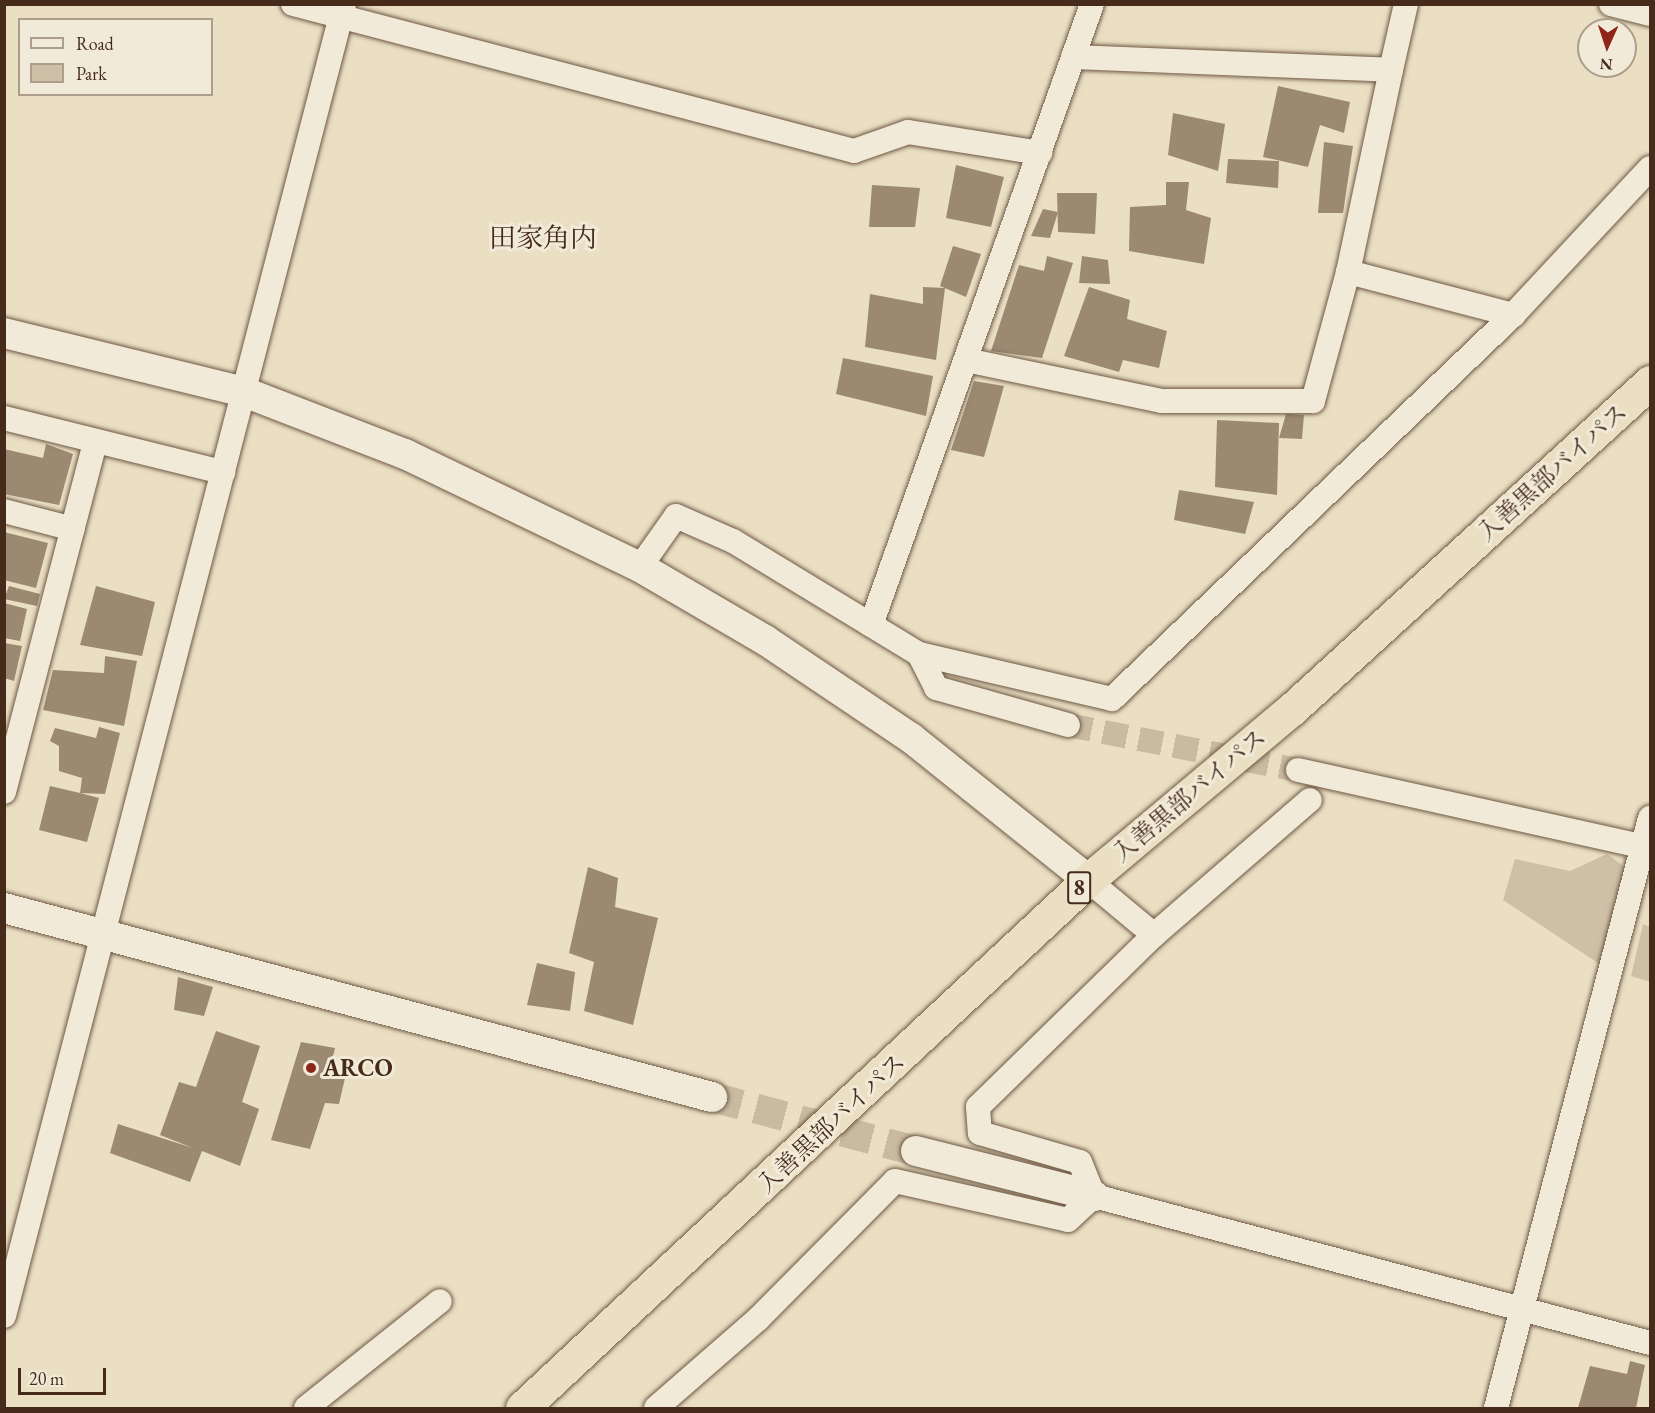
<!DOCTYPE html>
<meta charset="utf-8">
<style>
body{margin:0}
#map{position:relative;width:1655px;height:1413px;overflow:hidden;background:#eadfc3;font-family:"EB Garamond","Noto Serif JP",serif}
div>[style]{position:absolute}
.green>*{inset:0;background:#cec0a6}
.building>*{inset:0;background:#9b8972}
.minor-tunnel>*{height:24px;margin-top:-12px;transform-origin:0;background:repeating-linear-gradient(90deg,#c9bba1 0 24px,transparent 0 36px)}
.tertiary-tunnel>*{height:30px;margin-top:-15px;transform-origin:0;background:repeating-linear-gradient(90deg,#c9bba1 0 30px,transparent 0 45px)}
.roads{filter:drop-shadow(0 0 2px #6f5844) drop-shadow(0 0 2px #6f5844)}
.minor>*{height:24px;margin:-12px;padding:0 12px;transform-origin:12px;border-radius:12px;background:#f1ead8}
.tertiary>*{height:30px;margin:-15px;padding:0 15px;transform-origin:15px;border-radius:15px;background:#f1ead8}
.trunk>*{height:33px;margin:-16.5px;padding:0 16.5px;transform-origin:16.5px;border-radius:16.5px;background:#eadfc3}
.dots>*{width:16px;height:16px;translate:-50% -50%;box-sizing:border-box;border:3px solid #f1ead8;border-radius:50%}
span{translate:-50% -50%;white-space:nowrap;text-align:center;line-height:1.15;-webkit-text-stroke:6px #f1ead8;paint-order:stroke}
.shield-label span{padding:2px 4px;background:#f1ead8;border:2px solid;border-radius:4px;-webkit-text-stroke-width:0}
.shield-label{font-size:22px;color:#462b1a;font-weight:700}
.street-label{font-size:24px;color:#462b1a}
.poi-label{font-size:24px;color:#462b1a;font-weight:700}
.left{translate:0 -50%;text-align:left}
.quarter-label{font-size:27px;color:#462b1a}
.frame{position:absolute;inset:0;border:6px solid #462b1a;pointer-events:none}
.legend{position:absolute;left:18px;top:18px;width:195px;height:78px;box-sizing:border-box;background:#f1ead8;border:2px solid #ad9e8c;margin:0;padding:8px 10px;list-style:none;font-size:18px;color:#462b1a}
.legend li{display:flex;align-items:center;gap:12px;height:30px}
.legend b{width:30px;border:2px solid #ad9e8c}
.north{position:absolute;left:1577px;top:18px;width:60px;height:60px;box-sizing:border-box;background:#f1ead8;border:2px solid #ad9e8c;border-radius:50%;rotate:183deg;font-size:16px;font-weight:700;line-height:24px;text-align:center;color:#462b1a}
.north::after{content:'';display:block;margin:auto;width:21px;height:27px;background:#8f2418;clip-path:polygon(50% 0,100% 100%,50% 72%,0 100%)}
.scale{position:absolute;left:18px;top:1368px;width:88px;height:27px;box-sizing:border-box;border:3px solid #462b1a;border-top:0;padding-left:8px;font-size:18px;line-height:21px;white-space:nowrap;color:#462b1a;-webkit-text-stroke:4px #f1ead8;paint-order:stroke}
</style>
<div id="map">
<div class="green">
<div style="clip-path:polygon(1607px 854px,1625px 867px,1601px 965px,1503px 900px,1515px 859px,1570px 871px)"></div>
<div style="clip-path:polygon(1643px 924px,1650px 927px,1650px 982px,1631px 976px)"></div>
</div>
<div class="building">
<div style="clip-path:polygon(1278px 86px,1350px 102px,1344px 133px,1320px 125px,1308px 167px,1263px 157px)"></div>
<div style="clip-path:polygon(1173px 113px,1225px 124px,1218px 171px,1168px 155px)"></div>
<div style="clip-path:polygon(1324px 142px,1353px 146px,1343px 213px,1318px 213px)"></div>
<div style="clip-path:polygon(1228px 159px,1279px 161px,1278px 188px,1226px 183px)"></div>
<div style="clip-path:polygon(956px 165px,1004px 177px,991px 227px,946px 218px)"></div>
<div style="clip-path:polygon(1166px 182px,1189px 182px,1186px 210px,1211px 218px,1204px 264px,1129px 251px,1130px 207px,1166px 205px)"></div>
<div style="clip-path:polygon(872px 185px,920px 188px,915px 227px,869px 227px)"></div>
<div style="clip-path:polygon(1057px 193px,1097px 193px,1095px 234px,1058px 232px)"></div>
<div style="clip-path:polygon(1043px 209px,1058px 212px,1050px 238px,1031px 236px)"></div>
<div style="clip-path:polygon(953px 246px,981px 254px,966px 297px,940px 286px)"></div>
<div style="clip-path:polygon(1047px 256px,1073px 263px,1042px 358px,991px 351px,1019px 265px,1044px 271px)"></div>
<div style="clip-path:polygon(1082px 256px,1108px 260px,1110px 284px,1079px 283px)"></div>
<div style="clip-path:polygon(923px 287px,945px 288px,936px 360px,865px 347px,870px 294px,923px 304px)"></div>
<div style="clip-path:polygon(1089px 287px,1130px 300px,1127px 319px,1167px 331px,1159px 368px,1123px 360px,1119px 372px,1064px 356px)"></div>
<div style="clip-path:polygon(843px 358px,933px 376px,926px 416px,836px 394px)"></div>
<div style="clip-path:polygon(974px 381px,1004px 386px,984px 457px,951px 450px)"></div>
<div style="clip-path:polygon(1286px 414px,1304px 415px,1302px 439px,1279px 438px)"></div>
<div style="clip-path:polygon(1217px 420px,1279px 423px,1277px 495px,1215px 487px)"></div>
<div style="clip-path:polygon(46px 444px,73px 454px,59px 505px,4px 494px,4px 449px,43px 458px)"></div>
<div style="clip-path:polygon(1179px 490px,1254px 502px,1245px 534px,1174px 520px)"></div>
<div style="clip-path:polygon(4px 532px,48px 543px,36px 588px,4px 580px)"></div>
<div style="clip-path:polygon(9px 586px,40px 594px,37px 606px,4px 599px)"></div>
<div style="clip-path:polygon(96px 586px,155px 602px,142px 656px,80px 645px)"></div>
<div style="clip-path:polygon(4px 603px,27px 609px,20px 641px,4px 638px)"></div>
<div style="clip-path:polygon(4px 643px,22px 646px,14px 681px,4px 678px)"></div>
<div style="clip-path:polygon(105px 656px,137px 661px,124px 726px,43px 710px,53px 670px,104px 673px)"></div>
<div style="clip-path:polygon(99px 727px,120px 733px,105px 794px,80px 793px,99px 798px,87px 842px,39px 830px,50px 786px,80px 793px,82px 778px,59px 771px,59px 746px,50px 741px,55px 728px,96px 738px)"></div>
<div style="clip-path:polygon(588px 867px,618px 878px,615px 907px,658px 918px,633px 1025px,584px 1011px,594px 962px,569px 953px)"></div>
<div style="clip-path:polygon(537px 963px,575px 972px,570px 1011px,527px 1005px)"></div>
<div style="clip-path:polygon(178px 977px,213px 987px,204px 1016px,174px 1010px)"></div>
<div style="clip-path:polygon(216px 1031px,260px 1046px,242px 1102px,259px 1109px,240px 1166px,202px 1151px,190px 1182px,110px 1153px,118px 1124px,193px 1148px,160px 1135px,179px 1082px,196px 1087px)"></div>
<div style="clip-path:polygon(301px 1042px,335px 1048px,328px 1078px,345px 1078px,339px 1104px,325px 1103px,310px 1149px,271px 1140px)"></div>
<div style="clip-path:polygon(1630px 1361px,1645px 1365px,1636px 1408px,1578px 1408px,1590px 1366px,1627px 1374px)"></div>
</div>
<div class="minor-tunnel">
<div style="left:1068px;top:725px;width:234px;rotate:11.1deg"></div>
</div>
<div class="tertiary-tunnel">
<div style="left:712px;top:1097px;width:211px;rotate:14.8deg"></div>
</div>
<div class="roads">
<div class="minor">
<div style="left:293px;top:4px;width:580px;rotate:14.68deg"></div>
<div style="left:854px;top:151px;width:57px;rotate:-19.4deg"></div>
<div style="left:908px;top:132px;width:134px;rotate:9deg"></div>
<div style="left:1611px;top:4px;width:40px;rotate:14.4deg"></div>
<div style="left:1073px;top:57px;width:318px;rotate:2.3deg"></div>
<div style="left:1391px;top:70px;width:207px;rotate:102deg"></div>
<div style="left:1348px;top:272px;width:171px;rotate:14.6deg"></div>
<div style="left:1513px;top:315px;width:201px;rotate:-47deg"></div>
<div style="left:1391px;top:70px;width:68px;rotate:-77.2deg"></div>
<div style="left:966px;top:360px;width:200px;rotate:11.8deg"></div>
<div style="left:1162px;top:401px;width:151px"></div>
<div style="left:1313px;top:401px;width:134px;rotate:-74.8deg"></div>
<div style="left:4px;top:418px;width:226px;rotate:13.9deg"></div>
<div style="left:4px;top:511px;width:71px;rotate:14.6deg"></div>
<div style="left:640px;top:567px;width:62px;rotate:-54.8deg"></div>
<div style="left:676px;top:516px;width:62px;rotate:23.7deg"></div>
<div style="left:733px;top:541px;width:218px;rotate:31.3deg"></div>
<div style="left:919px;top:654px;width:198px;rotate:13.1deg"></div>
<div style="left:1112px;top:699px;width:555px;rotate:-43.76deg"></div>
<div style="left:871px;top:625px;width:659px;rotate:-70.41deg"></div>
<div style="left:919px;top:654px;width:38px;rotate:63deg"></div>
<div style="left:936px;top:688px;width:137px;rotate:15.7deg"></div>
<div style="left:1298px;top:770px;width:361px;rotate:12.5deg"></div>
<div style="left:4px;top:792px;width:362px;rotate:-75.4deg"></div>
<div style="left:1088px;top:880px;width:86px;rotate:39.8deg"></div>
<div style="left:1154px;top:935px;width:246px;rotate:135.7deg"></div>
<div style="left:978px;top:1107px;width:26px;rotate:86deg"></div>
<div style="left:980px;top:1133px;width:104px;rotate:16.2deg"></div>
<div style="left:1080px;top:1162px;width:37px;rotate:68deg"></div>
<div style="left:1154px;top:935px;width:206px;rotate:-40.9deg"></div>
<div style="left:1094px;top:1196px;width:575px;rotate:14.81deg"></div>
<div style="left:4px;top:1316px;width:1355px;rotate:-75.47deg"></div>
<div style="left:306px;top:1408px;width:171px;rotate:-38.6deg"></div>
<div style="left:656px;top:1408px;width:135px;rotate:-41.1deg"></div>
<div style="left:758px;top:1319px;width:194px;rotate:-45.2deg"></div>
<div style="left:895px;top:1181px;width:177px;rotate:12.7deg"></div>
<div style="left:1068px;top:1220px;width:35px;rotate:-43deg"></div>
<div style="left:1496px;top:1408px;width:610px;rotate:-75.37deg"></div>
</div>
<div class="tertiary">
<div style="left:4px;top:333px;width:247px;rotate:13.8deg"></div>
<div style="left:244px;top:392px;width:173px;rotate:21.1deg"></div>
<div style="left:405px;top:454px;width:261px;rotate:25.7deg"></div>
<div style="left:640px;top:567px;width:145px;rotate:30.3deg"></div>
<div style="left:765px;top:640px;width:176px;rotate:33.9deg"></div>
<div style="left:911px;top:738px;width:227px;rotate:38.7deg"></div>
<div style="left:4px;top:908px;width:733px;rotate:14.95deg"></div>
<div style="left:916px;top:1151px;width:184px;rotate:14.2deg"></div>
</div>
<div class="trunk">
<div style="left:522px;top:1408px;width:774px;rotate:-43.01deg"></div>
<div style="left:1088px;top:880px;width:266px;rotate:-40deg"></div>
<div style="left:1292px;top:709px;width:485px;rotate:-42.4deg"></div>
</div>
</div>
<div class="dots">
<div style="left:311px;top:1068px;background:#8f2418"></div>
</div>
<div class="shield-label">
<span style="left:1079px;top:888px">8</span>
</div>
<div class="street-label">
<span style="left:1552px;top:472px;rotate:-42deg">入善黒部バイパス</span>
<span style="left:1189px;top:795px;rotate:-40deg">入善黒部バイパス</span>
<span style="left:831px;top:1123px;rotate:-43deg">入善黒部バイパス</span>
</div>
<div class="poi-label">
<span class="left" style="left:323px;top:1068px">ARCO</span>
</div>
<div class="quarter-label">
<span style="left:543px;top:238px">田家角内</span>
</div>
<div class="frame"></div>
<ul class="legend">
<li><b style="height:8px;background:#f1ead8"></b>Road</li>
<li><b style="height:16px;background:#cec0a6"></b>Park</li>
</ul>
<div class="north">N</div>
<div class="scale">20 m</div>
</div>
